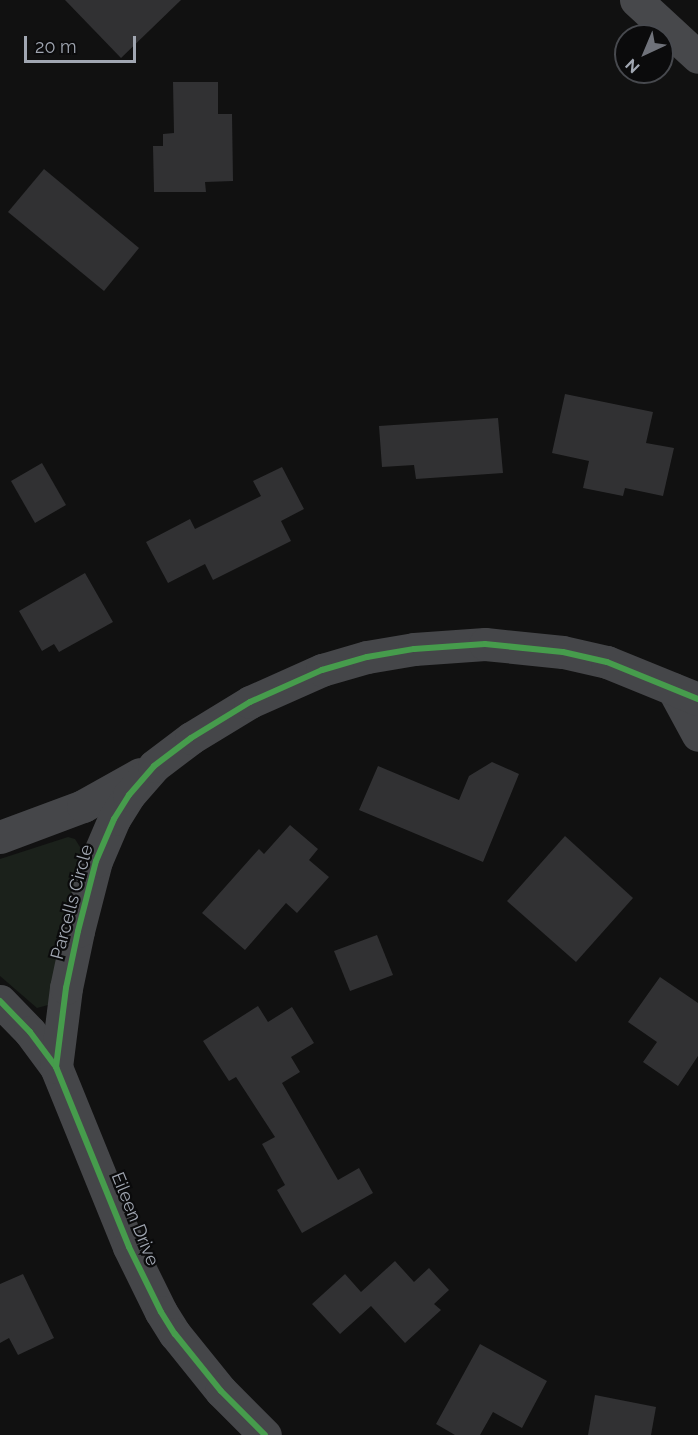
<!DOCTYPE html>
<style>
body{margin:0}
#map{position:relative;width:698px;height:1435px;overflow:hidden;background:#111;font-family:Raleway,sans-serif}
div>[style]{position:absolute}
.green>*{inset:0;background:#1b211b}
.building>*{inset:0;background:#313133}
.street>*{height:33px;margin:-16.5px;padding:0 16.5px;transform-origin:16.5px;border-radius:16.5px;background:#454649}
.highway>*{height:33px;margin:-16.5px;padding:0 16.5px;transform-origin:16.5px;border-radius:16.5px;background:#47484b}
.cycleway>*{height:6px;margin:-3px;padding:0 3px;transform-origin:3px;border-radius:3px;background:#469c4c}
span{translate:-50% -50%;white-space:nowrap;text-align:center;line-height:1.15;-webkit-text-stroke:4.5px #0b0b0c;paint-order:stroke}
.street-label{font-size:18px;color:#a1a7b2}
.north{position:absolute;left:614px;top:24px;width:60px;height:60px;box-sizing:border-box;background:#0b0b0c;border:2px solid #47494e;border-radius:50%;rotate:224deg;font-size:16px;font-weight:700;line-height:24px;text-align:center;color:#a1a7b2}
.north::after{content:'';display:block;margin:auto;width:21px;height:27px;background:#6f727a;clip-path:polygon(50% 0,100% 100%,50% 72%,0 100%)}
.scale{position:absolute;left:24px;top:36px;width:112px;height:27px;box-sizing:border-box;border:3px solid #a1a7b2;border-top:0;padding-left:8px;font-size:18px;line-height:21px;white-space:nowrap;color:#a1a7b2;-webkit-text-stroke:4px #0b0b0c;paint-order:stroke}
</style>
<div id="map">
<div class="green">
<div style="clip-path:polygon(68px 837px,75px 839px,80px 847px,82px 857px,48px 1005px,37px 1008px,0 976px,0 859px)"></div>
</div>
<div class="building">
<div style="clip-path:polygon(65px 0,181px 0,121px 58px)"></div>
<div style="clip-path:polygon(173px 82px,218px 82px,218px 114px,232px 114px,233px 181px,205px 182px,206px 192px,154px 192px,153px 146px,163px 146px,163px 134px,174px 133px)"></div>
<div style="clip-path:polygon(44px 169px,139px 248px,104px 291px,8px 212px)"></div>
<div style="clip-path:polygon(565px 394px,653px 412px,646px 443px,674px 448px,663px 496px,625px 488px,623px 496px,583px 488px,589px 461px,552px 453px)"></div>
<div style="clip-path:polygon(498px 418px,503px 473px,416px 479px,414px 465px,382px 467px,379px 426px)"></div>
<div style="clip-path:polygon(42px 463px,66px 505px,35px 523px,11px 481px)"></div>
<div style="clip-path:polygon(282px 467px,304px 509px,281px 521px,291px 541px,213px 580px,205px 564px,168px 583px,146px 542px,190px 519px,195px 529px,261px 496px,253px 481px)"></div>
<div style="clip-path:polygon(85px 573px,113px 622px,59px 652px,54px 644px,42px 651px,19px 611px)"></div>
<div style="clip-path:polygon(492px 762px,519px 774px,483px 862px,359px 810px,378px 766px,459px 800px,469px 776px)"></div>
<div style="clip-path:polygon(290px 825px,318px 849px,309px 860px,329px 877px,297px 913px,286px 903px,245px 950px,202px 913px,259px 849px,264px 854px)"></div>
<div style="clip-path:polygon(565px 836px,633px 898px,576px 962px,507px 901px)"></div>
<div style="clip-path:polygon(377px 935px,393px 975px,350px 991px,334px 951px)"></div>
<div style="clip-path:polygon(660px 977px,698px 1003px,698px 1056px,678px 1086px,643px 1062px,657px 1042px,628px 1022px)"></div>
<div style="clip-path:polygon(258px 1006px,268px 1022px,292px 1007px,314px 1043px,291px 1057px,300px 1072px,282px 1083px,338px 1180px,359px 1168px,373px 1193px,302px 1233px,277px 1190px,285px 1185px,262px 1144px,275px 1137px,236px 1077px,229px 1081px,203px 1041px)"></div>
<div style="clip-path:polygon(395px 1261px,414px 1282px,429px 1268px,449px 1290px,434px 1304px,441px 1310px,405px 1343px,371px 1306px,340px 1334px,312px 1304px,345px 1274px,361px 1292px)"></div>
<div style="clip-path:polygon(23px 1274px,54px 1338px,18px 1355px,9px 1338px,0 1343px,0 1284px)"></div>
<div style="clip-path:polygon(480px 1344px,547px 1381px,522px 1428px,493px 1412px,480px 1435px,455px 1435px,436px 1424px)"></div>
<div style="clip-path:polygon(595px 1395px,656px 1407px,651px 1435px,588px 1435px)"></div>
</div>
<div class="street">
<div style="left:673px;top:689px;width:52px;rotate:61.5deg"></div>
<div style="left:0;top:837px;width:89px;rotate:-20.5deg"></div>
<div style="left:83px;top:806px;width:65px;rotate:-29.3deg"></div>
<div style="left:0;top:1001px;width:43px;rotate:45.9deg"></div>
<div style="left:30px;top:1032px;width:44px;rotate:53.4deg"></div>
<div style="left:56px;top:1067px;width:194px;rotate:67.9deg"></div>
<div style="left:129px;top:1247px;width:72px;rotate:63.8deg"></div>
<div style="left:161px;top:1312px;width:26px;rotate:58deg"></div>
<div style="left:175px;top:1334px;width:73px;rotate:51.1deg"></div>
<div style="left:221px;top:1391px;width:62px;rotate:45deg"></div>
<div style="left:56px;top:1067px;width:80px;rotate:-82.8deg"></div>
<div style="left:66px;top:988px;width:58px;rotate:-78.1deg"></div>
<div style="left:78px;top:931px;width:72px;rotate:-75.6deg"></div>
<div style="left:96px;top:861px;width:46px;rotate:-66.8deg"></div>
<div style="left:114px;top:819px;width:28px;rotate:-58deg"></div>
<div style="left:129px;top:795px;width:38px;rotate:-49deg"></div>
<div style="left:154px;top:766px;width:46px;rotate:-37.1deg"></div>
<div style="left:191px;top:738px;width:69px;rotate:-31.4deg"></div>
<div style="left:250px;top:702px;width:79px;rotate:-24deg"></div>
<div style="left:322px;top:670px;width:47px;rotate:-16.1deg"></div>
<div style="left:367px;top:657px;width:48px;rotate:-9.7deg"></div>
<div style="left:414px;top:649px;width:71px;rotate:-4deg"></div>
<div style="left:485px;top:644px;width:78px;rotate:5.9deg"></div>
<div style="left:563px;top:652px;width:45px;rotate:12.8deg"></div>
<div style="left:607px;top:662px;width:98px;rotate:22.1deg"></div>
</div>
<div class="highway">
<div style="left:636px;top:0;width:84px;rotate:42.6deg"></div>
</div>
<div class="cycleway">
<div style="left:0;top:1001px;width:43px;rotate:45.9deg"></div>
<div style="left:30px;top:1032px;width:44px;rotate:53.4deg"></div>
<div style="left:56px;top:1067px;width:194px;rotate:67.9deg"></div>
<div style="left:129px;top:1247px;width:72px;rotate:63.8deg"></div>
<div style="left:161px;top:1312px;width:26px;rotate:58deg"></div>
<div style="left:175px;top:1334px;width:73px;rotate:51.1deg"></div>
<div style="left:221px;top:1391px;width:62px;rotate:45deg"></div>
<div style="left:56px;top:1067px;width:80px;rotate:-82.8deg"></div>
<div style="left:66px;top:988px;width:58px;rotate:-78.1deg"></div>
<div style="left:78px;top:931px;width:72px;rotate:-75.6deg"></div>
<div style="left:96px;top:861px;width:46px;rotate:-66.8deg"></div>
<div style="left:114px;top:819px;width:28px;rotate:-58deg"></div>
<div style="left:129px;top:795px;width:38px;rotate:-49deg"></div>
<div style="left:154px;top:766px;width:46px;rotate:-37.1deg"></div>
<div style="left:191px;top:738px;width:69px;rotate:-31.4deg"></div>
<div style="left:250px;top:702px;width:79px;rotate:-24deg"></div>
<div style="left:322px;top:670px;width:47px;rotate:-16.1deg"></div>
<div style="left:367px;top:657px;width:48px;rotate:-9.7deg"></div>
<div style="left:414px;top:649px;width:71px;rotate:-4deg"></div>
<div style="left:485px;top:644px;width:78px;rotate:5.9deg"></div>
<div style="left:563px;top:652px;width:45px;rotate:12.8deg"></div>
<div style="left:607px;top:662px;width:98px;rotate:22.1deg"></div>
</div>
<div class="street-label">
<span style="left:72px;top:902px;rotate:-75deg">Parcells Circle</span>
<span style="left:135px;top:1219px;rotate:68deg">Eileen Drive</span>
</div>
<div class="north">N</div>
<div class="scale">20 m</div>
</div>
